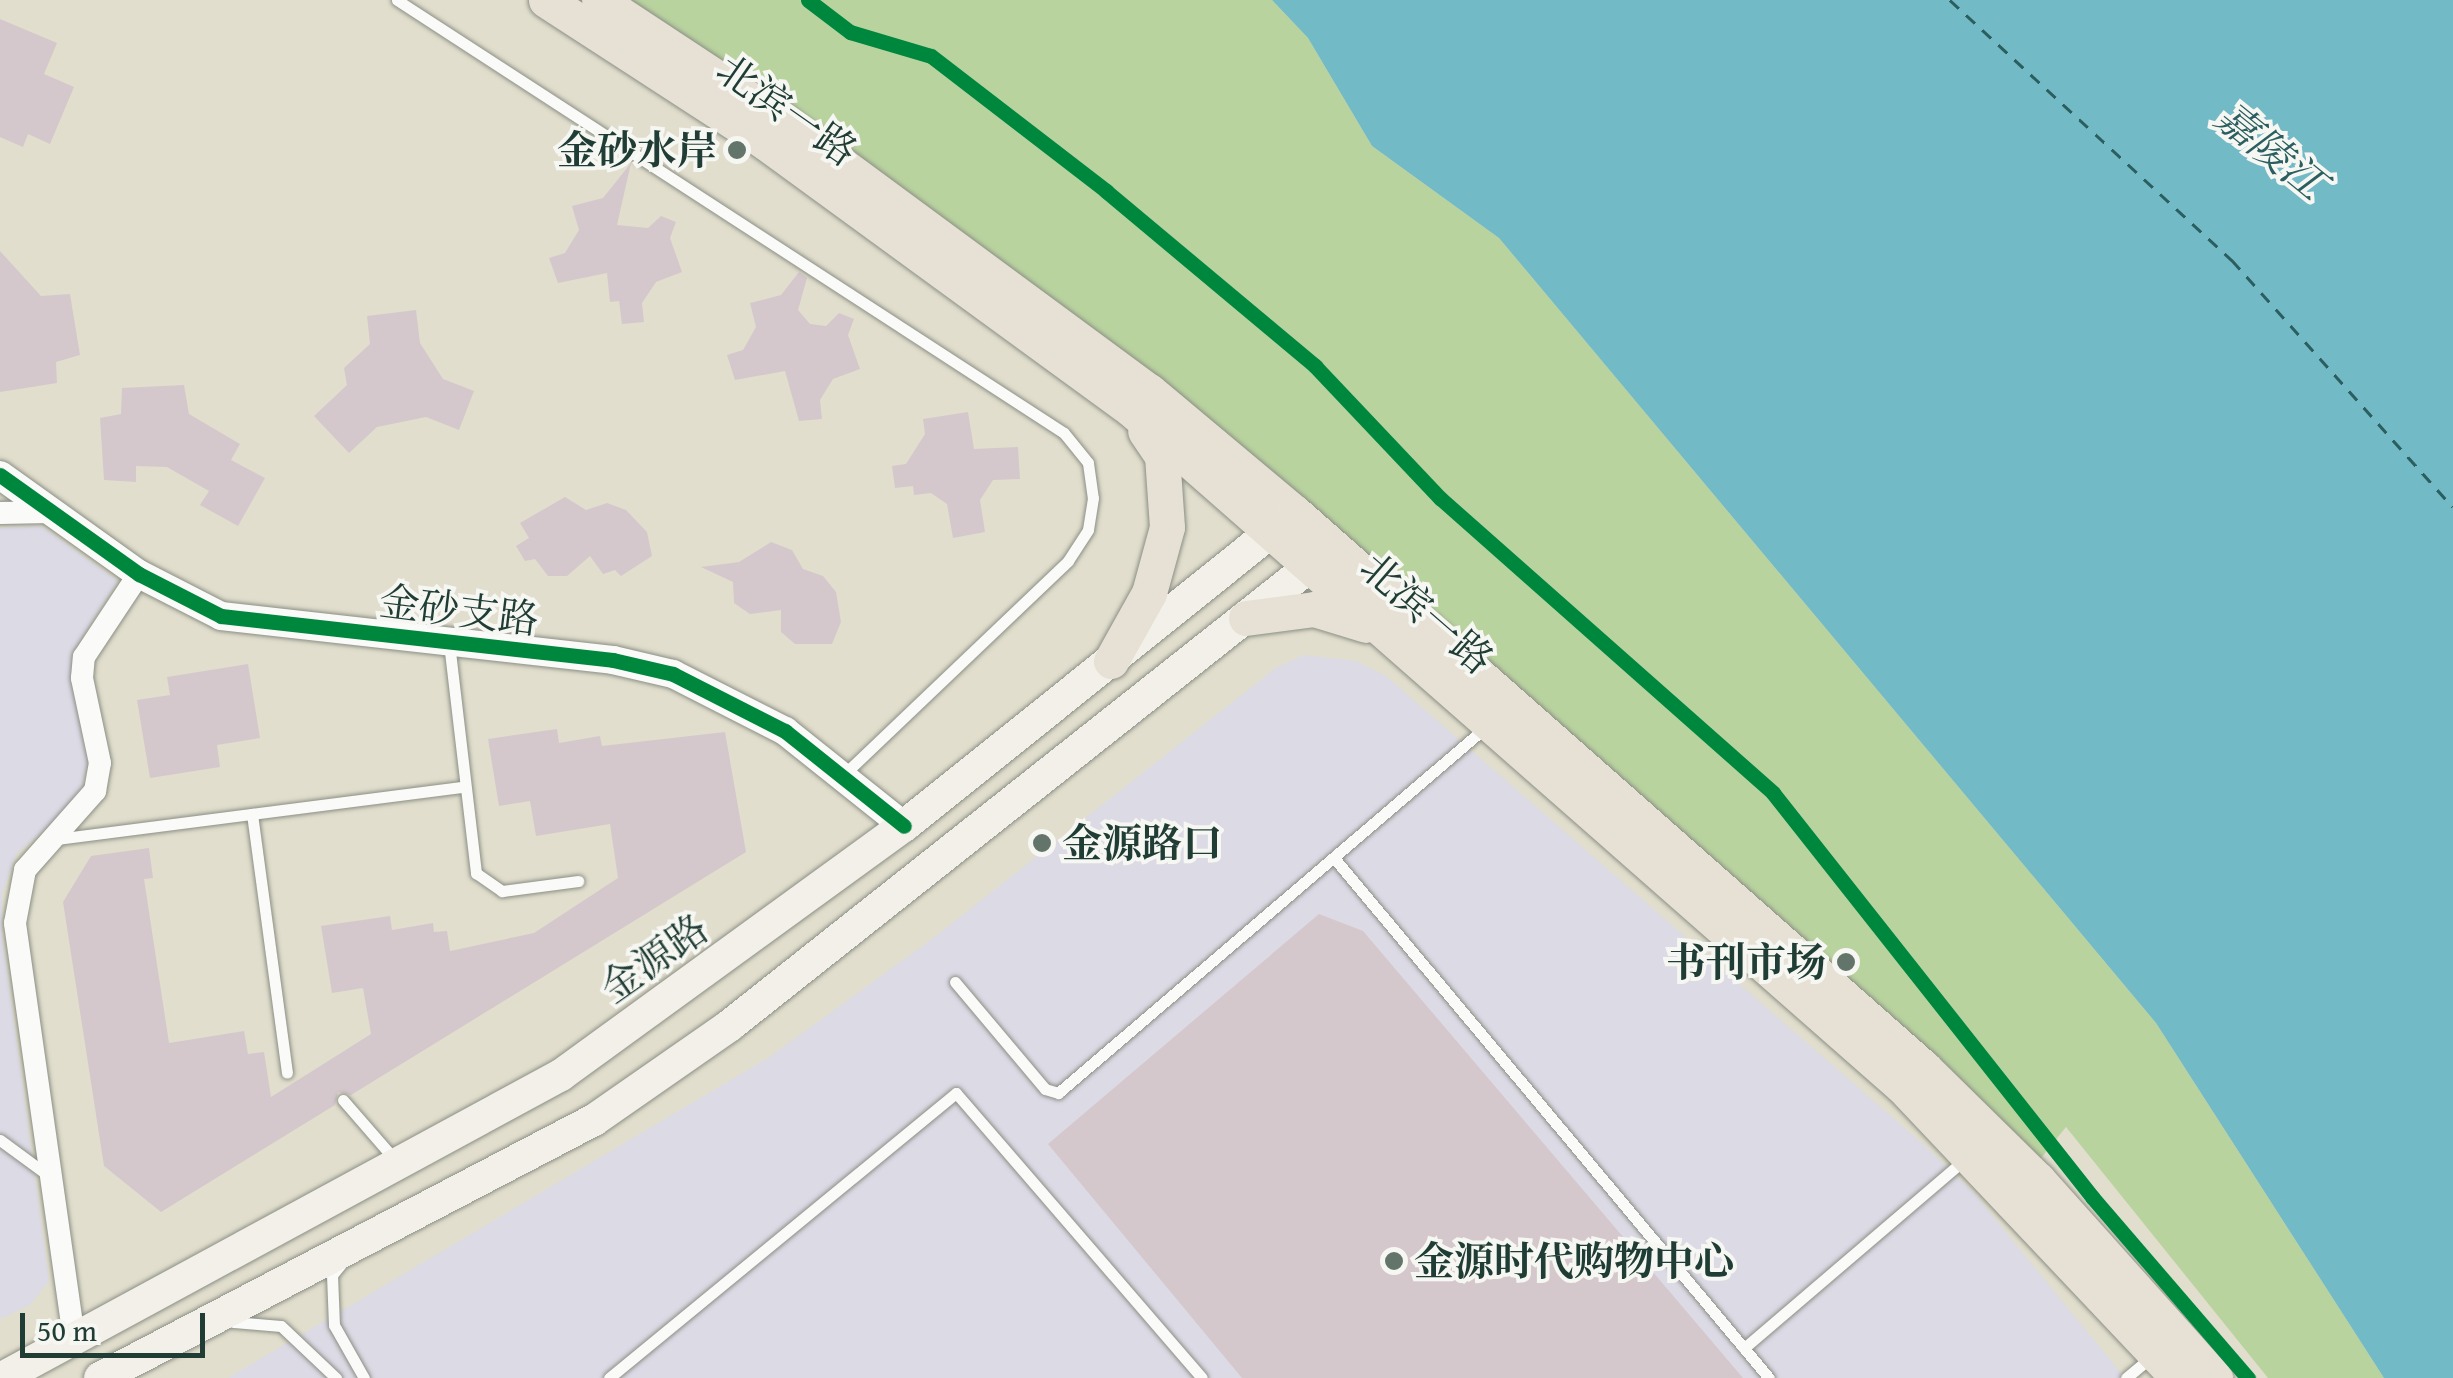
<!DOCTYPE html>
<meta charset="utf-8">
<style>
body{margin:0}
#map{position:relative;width:2453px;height:1378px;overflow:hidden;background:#e1decd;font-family:"Gentium Book Plus","Noto Serif SC",serif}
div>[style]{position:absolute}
.built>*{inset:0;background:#dcdae5}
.green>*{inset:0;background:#b9d39f}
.water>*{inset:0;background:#72bac5}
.ferry>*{height:2.5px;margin-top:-1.25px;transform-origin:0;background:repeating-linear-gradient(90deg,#2a5e5f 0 12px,transparent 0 22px)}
.building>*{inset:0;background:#d4c8cc}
.roads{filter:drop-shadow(0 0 2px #8b8f85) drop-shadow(0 0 2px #8b8f85)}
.service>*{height:11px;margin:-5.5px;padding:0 5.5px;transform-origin:5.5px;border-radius:5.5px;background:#fafaf8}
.minor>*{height:22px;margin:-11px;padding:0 11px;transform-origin:11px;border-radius:11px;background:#fafaf8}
.tertiary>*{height:28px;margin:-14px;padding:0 14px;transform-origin:14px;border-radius:14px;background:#fafaf8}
.secondary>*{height:32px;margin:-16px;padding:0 16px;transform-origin:16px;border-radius:16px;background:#f3f0e9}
.primary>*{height:35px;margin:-17.5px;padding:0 17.5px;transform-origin:17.5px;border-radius:17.5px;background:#e6e1d4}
.cycleway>*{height:15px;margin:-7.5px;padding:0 7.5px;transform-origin:7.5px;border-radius:7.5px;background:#00873e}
.dots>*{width:28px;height:28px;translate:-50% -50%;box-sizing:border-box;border:5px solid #f6f6f2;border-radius:50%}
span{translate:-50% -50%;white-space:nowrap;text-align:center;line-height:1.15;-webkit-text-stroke:8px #f6f6f2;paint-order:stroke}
.street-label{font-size:40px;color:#1f3d34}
.poi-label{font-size:40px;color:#1f3d34;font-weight:700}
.right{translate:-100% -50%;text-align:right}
.left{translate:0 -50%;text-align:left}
.water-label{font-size:42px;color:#2a5e5f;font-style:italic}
.scale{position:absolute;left:20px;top:1313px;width:185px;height:45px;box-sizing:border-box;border:5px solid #1f3d34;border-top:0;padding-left:12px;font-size:30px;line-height:35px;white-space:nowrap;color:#1f3d34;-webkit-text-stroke:8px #f6f6f2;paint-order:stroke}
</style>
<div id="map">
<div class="built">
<div style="clip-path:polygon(41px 526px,118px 581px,73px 652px,72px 683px,89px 760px,82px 786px,70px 808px,16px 854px,2px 894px,2px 934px,49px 1281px,30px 1305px,0 1319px,0 528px)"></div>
<div style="clip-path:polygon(1304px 655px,1356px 661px,1386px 676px,1923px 1144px,1974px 1193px,2125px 1378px,228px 1378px,768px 1058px,932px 939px,1277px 667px)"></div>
</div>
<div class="green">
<div style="clip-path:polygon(621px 0,1272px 0,1308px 38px,1372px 146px,1499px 238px,2156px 1023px,2384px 1378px,2268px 1378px,2066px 1127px,2037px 1163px)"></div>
</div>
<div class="water">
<div style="clip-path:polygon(1272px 0,2453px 0,2453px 1378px,2384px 1378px,2156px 1023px,1499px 238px,1372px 146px,1308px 38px)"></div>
</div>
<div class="ferry">
<div style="left:1950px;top:0;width:384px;rotate:42.7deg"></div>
<div style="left:2232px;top:260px;width:331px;rotate:48.2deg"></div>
</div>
<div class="building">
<div style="clip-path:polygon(0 19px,57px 43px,44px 74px,74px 87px,50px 144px,28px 134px,23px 147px,0 137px)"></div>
<div style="clip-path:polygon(631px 163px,617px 225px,648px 228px,661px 216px,676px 222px,670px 238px,682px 272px,656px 282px,642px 303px,644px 322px,622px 324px,619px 301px,610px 302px,607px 273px,558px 283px,549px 258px,565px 253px,579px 230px,572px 206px,603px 198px)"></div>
<div style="clip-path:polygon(0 251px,41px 296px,70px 294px,80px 355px,56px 362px,57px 383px,0 392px)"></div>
<div style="clip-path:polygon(799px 272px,807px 278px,798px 310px,810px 324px,826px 326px,839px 313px,854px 319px,848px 335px,860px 369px,833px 379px,820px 400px,822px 419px,799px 421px,785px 371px,735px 380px,727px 355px,743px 350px,756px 327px,750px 303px,781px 295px)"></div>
<div style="clip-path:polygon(416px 310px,420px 343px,443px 379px,474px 391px,459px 430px,426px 417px,377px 427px,349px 453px,314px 416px,347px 385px,344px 368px,370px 344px,367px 316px)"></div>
<div style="clip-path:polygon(184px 385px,189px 414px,240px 444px,231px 460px,265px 478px,238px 526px,200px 505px,209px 491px,167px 467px,136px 466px,136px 482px,104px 480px,100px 418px,121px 414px,122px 388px)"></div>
<div style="clip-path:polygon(968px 412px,974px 449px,1018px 447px,1020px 479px,993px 480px,980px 500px,985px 532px,953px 538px,947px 504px,931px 493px,914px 495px,913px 486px,895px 488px,892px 466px,906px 464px,925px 434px,923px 419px)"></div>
<div style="clip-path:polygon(565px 497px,586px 510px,607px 503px,626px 510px,647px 532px,652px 556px,621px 576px,615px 570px,603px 574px,590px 556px,567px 576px,548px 576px,535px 559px,525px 561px,516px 546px,529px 538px,520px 523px)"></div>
<div style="clip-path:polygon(771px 542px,792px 550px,803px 569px,823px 576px,836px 592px,841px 622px,832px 644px,795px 644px,781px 632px,781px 610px,750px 614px,734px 603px,733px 582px,701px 567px,739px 562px)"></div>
<div style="clip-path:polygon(248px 664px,260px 738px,217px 745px,220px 767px,150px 778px,137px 700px,170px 695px,167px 677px)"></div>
<div style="clip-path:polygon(557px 729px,559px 743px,600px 736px,602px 746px,725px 732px,746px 852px,351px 1095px,338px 1092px,335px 1105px,161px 1212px,104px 1166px,63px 902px,91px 856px,149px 848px,153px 878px,144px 879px,169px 1043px,244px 1031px,248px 1054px,264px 1052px,271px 1097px,371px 1034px,363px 988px,332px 993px,321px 926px,390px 916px,392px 930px,433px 923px,434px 932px,447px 931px,450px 951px,534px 933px,618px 878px,610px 824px,536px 836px,530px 801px,499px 806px,488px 739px)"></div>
<div style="clip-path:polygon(1319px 914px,1363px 931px,1743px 1378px,1242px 1378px,1048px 1144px)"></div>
</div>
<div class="roads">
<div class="service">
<div style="left:397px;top:0;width:795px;rotate:32.99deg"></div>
<div style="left:1064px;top:433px;width:38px;rotate:51deg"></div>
<div style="left:1088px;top:463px;width:35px;rotate:82deg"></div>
<div style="left:1093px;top:498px;width:32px;rotate:99deg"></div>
<div style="left:1088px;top:530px;width:37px;rotate:123deg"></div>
<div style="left:1068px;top:561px;width:308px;rotate:136.4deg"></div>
<div style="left:449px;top:643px;width:232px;rotate:83.3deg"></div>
<div style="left:476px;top:873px;width:32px;rotate:35deg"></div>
<div style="left:502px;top:891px;width:77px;rotate:-7.5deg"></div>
<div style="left:252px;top:814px;width:261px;rotate:82.3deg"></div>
<div style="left:56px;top:839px;width:411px;rotate:-7.3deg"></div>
<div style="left:1334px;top:858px;width:678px;rotate:50.09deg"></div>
<div style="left:955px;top:982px;width:140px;rotate:49.9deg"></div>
<div style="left:1045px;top:1089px;width:14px;rotate:17deg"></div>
<div style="left:1058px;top:1093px;width:563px;rotate:-40.54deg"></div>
<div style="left:343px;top:1100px;width:81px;rotate:49deg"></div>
<div style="left:0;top:1140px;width:61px;rotate:36.3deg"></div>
<div style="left:341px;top:1264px;width:14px;rotate:129deg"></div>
<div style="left:332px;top:1275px;width:50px;rotate:87.7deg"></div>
<div style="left:334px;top:1325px;width:61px;rotate:60.5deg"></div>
<div style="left:233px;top:1322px;width:48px;rotate:4.8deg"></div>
<div style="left:281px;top:1326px;width:76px;rotate:43.4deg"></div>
<div style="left:1744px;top:1348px;width:291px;rotate:-40.5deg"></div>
<div style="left:609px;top:1378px;width:449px;rotate:-39.4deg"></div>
<div style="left:956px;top:1093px;width:376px;rotate:49.2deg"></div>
<div style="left:2126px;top:1378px;width:35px;rotate:-40deg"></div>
</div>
<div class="minor">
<div style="left:0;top:513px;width:50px;rotate:-1.1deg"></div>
<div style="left:74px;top:1338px;width:419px;rotate:-98.1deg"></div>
<div style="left:15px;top:923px;width:54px;rotate:-79.3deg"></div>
<div style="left:25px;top:870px;width:106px;rotate:-48.5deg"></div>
<div style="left:95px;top:791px;width:28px;rotate:-80deg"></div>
<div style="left:100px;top:763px;width:87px;rotate:-102deg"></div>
<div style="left:82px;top:678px;width:21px;rotate:-85deg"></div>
<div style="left:84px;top:657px;width:100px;rotate:-56.5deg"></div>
</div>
<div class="tertiary">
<div style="left:0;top:475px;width:171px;rotate:35.5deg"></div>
<div style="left:139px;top:574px;width:92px;rotate:27.1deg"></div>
<div style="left:221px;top:616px;width:394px;rotate:6.4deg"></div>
<div style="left:613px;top:660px;width:62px;rotate:13.1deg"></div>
<div style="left:673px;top:674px;width:126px;rotate:27deg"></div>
<div style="left:785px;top:731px;width:152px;rotate:38.6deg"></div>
</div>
<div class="secondary">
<div style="left:2px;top:1378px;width:636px;rotate:-28.46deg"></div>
<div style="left:561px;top:1075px;width:424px;rotate:-36deg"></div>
<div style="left:904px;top:826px;width:496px;rotate:-38.7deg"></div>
<div style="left:100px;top:1378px;width:557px;rotate:-27.58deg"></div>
<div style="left:594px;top:1120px;width:165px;rotate:-34.8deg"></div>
<div style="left:729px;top:1026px;width:769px;rotate:-38.35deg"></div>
</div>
<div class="primary">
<div style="left:546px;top:0;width:262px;rotate:33deg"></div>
<div style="left:766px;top:143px;width:452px;rotate:36.1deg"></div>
<div style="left:1131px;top:409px;width:1026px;rotate:41.29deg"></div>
<div style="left:1902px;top:1086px;width:402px;rotate:46.6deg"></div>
<div style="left:599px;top:0;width:218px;rotate:33.4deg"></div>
<div style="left:781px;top:120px;width:457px;rotate:36.4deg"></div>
<div style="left:1149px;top:391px;width:190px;rotate:39.9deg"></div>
<div style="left:1295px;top:513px;width:839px;rotate:41.42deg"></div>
<div style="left:1924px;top:1068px;width:160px;rotate:44.5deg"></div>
<div style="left:2038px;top:1180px;width:266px;rotate:48.2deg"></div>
<div style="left:1246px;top:618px;width:69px;rotate:-7.5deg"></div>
<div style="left:1314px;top:609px;width:54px;rotate:17.1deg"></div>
<div style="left:1111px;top:661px;width:78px;rotate:-60.8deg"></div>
<div style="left:1149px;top:593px;width:68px;rotate:-74.7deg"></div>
<div style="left:1167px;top:527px;width:71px;rotate:-94deg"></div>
<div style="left:1162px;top:456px;width:30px;rotate:-124deg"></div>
</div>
</div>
<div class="cycleway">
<div style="left:808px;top:0;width:53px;rotate:37.3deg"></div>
<div style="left:850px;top:32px;width:84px;rotate:16.5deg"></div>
<div style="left:931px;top:56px;width:221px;rotate:37.6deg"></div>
<div style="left:1106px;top:191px;width:273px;rotate:39.9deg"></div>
<div style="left:1315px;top:366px;width:182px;rotate:46.6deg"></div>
<div style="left:1440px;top:498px;width:445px;rotate:41.5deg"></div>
<div style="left:1773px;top:793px;width:516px;rotate:51.69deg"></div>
<div style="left:2093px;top:1198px;width:238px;rotate:49.3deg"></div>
<div style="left:0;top:475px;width:171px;rotate:35.5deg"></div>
<div style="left:139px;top:574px;width:92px;rotate:27.1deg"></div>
<div style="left:221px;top:616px;width:394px;rotate:6.4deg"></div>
<div style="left:613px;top:660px;width:62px;rotate:13.1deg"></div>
<div style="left:673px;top:674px;width:126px;rotate:27deg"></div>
<div style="left:785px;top:731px;width:152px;rotate:38.6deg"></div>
</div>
<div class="dots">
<div style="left:737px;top:150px;background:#63756a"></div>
<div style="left:1042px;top:843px;background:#63756a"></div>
<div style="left:1846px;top:962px;background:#63756a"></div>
<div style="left:1394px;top:1261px;background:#63756a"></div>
</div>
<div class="street-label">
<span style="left:787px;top:110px;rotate:35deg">北滨一路</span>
<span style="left:459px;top:610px;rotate:7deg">金砂支路</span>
<span style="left:1427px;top:613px;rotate:41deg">北滨一路</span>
<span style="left:654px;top:958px;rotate:-35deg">金源路</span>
</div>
<div class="poi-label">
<span class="right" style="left:717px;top:150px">金砂水岸</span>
<span class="left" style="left:1062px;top:843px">金源路口</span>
<span class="right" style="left:1826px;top:962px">书刊市场</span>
<span class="left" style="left:1414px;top:1261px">金源时代购物中心</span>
</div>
<div class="water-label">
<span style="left:2271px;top:150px;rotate:39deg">嘉陵江</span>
</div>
<div class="scale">50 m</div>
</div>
